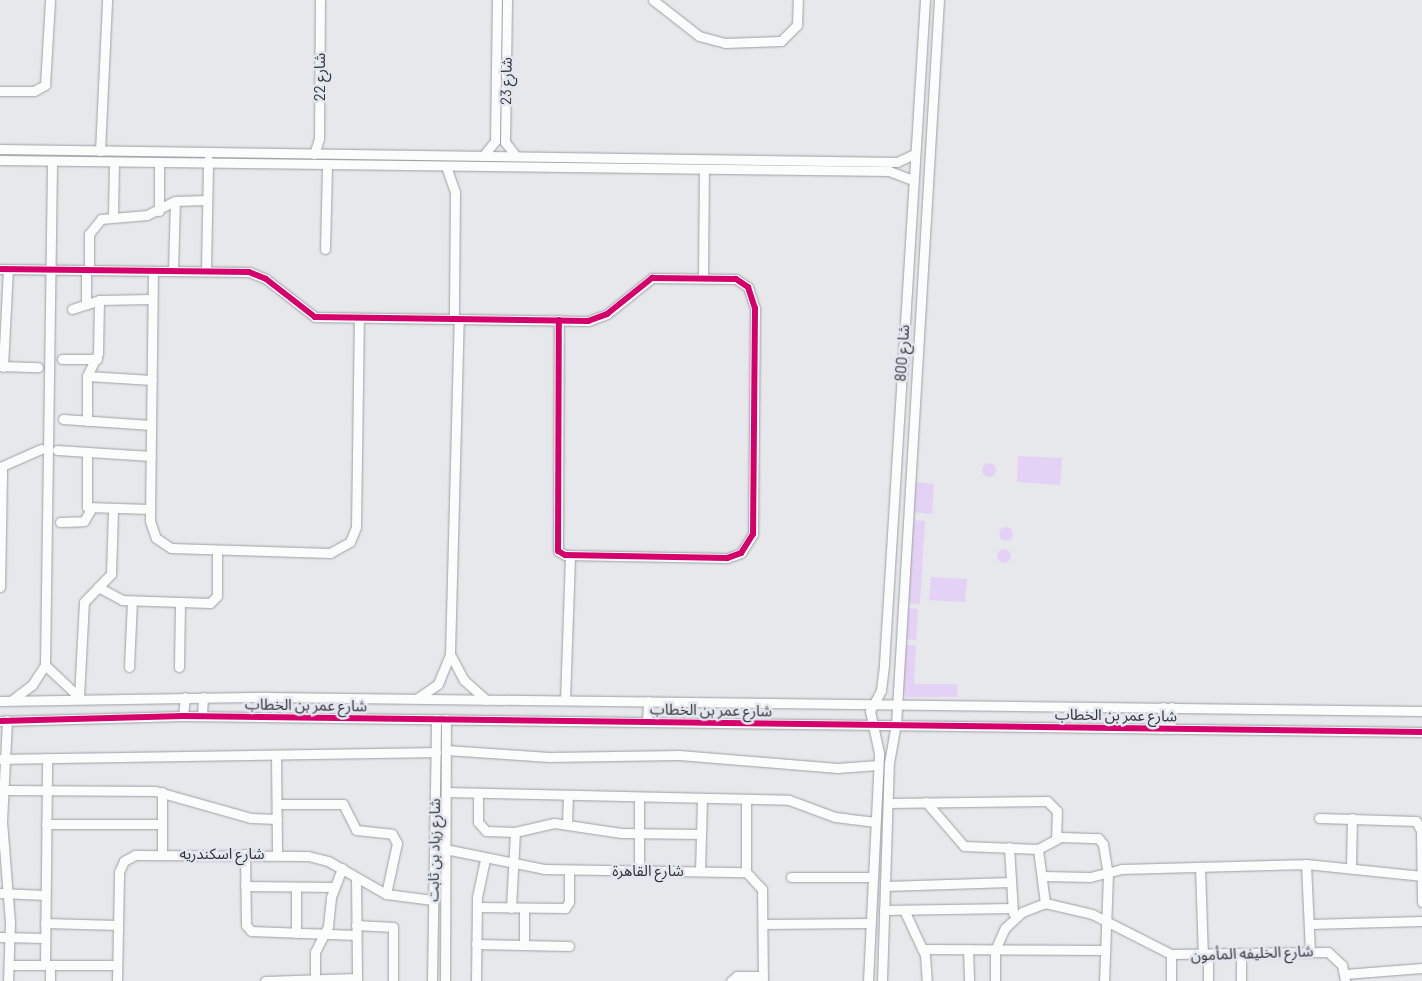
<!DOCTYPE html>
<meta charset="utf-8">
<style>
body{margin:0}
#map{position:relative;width:1422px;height:981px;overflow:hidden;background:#e6e8ec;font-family:Barlow,"Noto Sans Arabic",sans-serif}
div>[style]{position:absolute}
.green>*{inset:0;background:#e4d2f6}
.round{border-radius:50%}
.roads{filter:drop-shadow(0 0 1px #9e9fa3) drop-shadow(0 0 1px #9e9fa3)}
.minor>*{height:9px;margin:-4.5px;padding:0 4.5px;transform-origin:4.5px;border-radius:4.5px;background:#fbfcfc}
.cycleway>*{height:6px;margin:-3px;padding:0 3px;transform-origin:3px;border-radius:3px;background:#d6006c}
span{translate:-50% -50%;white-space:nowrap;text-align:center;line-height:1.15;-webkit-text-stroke:5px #e3e7ef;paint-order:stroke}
.street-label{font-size:15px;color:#323336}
</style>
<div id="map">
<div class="green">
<div style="clip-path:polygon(1018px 456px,1062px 458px,1060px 485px,1017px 482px)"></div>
<div class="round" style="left:982px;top:463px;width:14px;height:14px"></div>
<div style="clip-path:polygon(915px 482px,934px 484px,932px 514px,912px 512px)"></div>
<div style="clip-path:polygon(911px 520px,925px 521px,920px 604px,906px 603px)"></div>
<div class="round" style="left:999px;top:527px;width:14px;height:14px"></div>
<div class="round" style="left:997px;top:549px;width:14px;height:14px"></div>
<div style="clip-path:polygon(931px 577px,967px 579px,965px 602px,929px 600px)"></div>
<div style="clip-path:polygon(905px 608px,918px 609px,916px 640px,903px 639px)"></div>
<div style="clip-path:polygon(903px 645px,916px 645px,914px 684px,957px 684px,958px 697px,906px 697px,901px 687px)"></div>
</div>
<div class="roads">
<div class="minor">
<div style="left:507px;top:0;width:142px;rotate:90.8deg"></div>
<div style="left:505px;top:142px;width:18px;rotate:52deg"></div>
<div style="left:653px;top:0;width:58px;rotate:38deg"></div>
<div style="left:699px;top:36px;width:27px;rotate:15deg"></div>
<div style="left:725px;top:43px;width:56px;rotate:-2deg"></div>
<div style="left:781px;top:41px;width:23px;rotate:-45deg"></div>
<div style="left:797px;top:25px;width:25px;rotate:-88deg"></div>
<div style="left:0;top:91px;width:34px"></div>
<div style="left:34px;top:91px;width:13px;rotate:-29deg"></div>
<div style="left:45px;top:85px;width:85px;rotate:-86.6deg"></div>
<div style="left:0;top:149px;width:897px;rotate:0.83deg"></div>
<div style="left:897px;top:162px;width:19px;rotate:-25deg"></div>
<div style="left:100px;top:151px;width:151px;rotate:-87.3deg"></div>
<div style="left:314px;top:154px;width:16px;rotate:-72deg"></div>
<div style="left:319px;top:139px;width:139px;rotate:-89.6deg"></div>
<div style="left:483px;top:156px;width:19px;rotate:-51deg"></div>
<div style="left:495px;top:141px;width:141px;rotate:-89.2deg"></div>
<div style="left:0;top:160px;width:889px;rotate:0.71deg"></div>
<div style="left:889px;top:171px;width:26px;rotate:21deg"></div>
<div style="left:446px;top:166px;width:28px;rotate:71deg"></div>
<div style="left:455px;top:192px;width:127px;rotate:90.5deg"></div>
<div style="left:159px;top:211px;width:47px;rotate:-90deg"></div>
<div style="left:113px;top:215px;width:52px;rotate:-88.9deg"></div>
<div style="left:325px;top:249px;width:84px;rotate:-88.6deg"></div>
<div style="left:0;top:269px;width:249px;rotate:0.7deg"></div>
<div style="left:249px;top:272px;width:18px;rotate:22deg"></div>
<div style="left:266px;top:279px;width:62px;rotate:37.8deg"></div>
<div style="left:315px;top:317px;width:139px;rotate:0.8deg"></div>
<div style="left:454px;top:319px;width:134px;rotate:0.9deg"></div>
<div style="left:588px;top:321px;width:20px;rotate:-20deg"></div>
<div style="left:607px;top:314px;width:58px;rotate:-38.7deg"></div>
<div style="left:652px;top:278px;width:84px;rotate:0.7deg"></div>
<div style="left:736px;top:279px;width:14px;rotate:34deg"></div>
<div style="left:748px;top:287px;width:22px;rotate:72deg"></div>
<div style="left:755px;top:308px;width:226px;rotate:90.5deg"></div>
<div style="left:753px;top:534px;width:22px;rotate:122deg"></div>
<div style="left:741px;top:553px;width:15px;rotate:160deg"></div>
<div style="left:727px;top:558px;width:162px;rotate:-178.9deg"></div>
<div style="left:565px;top:555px;width:8px;rotate:-150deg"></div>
<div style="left:558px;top:551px;width:231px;rotate:-89.8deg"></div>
<div style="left:173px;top:269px;width:68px;rotate:-88.3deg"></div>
<div style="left:206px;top:269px;width:109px;rotate:-88.9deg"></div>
<div style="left:89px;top:270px;width:36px;rotate:-90deg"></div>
<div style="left:89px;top:234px;width:19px;rotate:-51deg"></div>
<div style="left:101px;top:219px;width:46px;rotate:-5deg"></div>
<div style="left:147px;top:215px;width:31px;rotate:-27deg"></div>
<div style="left:175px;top:201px;width:32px;rotate:-2deg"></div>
<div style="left:153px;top:271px;width:250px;rotate:90.7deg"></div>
<div style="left:150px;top:521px;width:18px;rotate:71deg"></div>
<div style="left:156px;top:538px;width:18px;rotate:34deg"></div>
<div style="left:171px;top:548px;width:159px;rotate:1.8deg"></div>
<div style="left:330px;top:553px;width:23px;rotate:-29deg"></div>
<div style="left:350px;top:542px;width:16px;rotate:-68deg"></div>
<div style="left:356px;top:527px;width:209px;rotate:-89.2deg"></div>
<div style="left:703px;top:277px;width:107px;rotate:-89.5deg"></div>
<div style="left:86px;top:304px;width:34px;rotate:-90deg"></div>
<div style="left:72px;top:309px;width:28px;rotate:-18deg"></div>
<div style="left:99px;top:300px;width:53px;rotate:-1.1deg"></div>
<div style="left:62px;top:359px;width:35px"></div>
<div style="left:0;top:366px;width:38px;rotate:2deg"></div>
<div style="left:3px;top:367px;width:98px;rotate:-87.1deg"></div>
<div style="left:87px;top:376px;width:65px;rotate:3.5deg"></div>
<div style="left:63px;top:419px;width:88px;rotate:3.9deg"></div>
<div style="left:87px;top:421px;width:45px;rotate:-90deg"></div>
<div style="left:87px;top:376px;width:25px;rotate:-64deg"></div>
<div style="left:98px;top:353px;width:53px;rotate:-88.9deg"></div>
<div style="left:57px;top:450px;width:94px;rotate:3.7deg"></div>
<div style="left:87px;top:452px;width:55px;rotate:90deg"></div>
<div style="left:87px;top:507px;width:63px;rotate:1.8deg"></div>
<div style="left:0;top:467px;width:45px;rotate:-23.7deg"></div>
<div style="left:60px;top:522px;width:24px;rotate:-2deg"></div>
<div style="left:84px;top:521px;width:14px;rotate:-60deg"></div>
<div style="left:0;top:587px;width:120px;rotate:-89deg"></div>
<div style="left:98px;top:587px;width:27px;rotate:28deg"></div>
<div style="left:122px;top:600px;width:88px;rotate:2deg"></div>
<div style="left:210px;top:603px;width:10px;rotate:-45deg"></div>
<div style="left:217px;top:596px;width:46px;rotate:-90deg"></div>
<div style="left:450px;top:654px;width:30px;rotate:62deg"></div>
<div style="left:464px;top:680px;width:30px;rotate:42deg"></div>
<div style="left:45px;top:665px;width:47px;rotate:43.3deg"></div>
<div style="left:79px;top:697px;width:95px;rotate:-87deg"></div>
<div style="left:84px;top:602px;width:39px;rotate:-46deg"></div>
<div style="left:111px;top:574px;width:65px;rotate:-88.2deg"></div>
<div style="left:129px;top:667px;width:66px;rotate:-87.4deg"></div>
<div style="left:179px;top:667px;width:65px;rotate:-89.1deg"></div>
<div style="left:418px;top:698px;width:24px;rotate:-35deg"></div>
<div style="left:438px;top:684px;width:32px;rotate:-68deg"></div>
<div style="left:450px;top:654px;width:335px;rotate:-88.5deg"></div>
<div style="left:12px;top:700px;width:25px;rotate:-37deg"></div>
<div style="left:32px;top:685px;width:24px;rotate:-57deg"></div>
<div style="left:45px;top:665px;width:503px;rotate:-89.2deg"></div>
<div style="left:565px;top:700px;width:145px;rotate:-88deg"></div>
<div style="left:0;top:701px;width:267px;rotate:-0.9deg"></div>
<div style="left:267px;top:697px;width:1155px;rotate:0.69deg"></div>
<div style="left:183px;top:716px;width:19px;rotate:-84deg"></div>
<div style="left:202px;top:716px;width:19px;rotate:-87deg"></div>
<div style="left:7px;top:720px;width:101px;rotate:92.8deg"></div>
<div style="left:2px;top:821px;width:101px;rotate:85.5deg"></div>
<div style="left:10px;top:922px;width:59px;rotate:91.9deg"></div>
<div style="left:0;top:721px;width:183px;rotate:-1.6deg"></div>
<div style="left:183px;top:716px;width:1239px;rotate:0.74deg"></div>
<div style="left:647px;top:722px;width:21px;rotate:-87deg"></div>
<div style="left:1161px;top:729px;width:22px;rotate:-85deg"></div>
<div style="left:1170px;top:729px;width:22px;rotate:-85deg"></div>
<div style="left:446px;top:750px;width:103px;rotate:3.9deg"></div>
<div style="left:549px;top:757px;width:130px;rotate:-0.9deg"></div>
<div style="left:679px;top:755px;width:159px;rotate:4.7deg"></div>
<div style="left:837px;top:768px;width:41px;rotate:-4.2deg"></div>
<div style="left:276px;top:755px;width:99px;rotate:89.4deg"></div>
<div style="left:0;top:759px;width:436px;rotate:-0.9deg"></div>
<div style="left:5px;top:790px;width:150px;rotate:0.4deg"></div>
<div style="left:155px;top:791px;width:100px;rotate:15.7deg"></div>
<div style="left:251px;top:818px;width:26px;rotate:2deg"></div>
<div style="left:162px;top:792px;width:63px;rotate:90deg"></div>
<div style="left:447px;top:792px;width:342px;rotate:1.3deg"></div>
<div style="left:789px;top:800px;width:49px;rotate:20.3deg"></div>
<div style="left:835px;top:817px;width:39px;rotate:7deg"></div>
<div style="left:478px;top:793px;width:29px;rotate:90deg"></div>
<div style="left:478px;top:822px;width:12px;rotate:48deg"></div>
<div style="left:486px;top:831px;width:29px;rotate:2deg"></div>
<div style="left:515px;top:832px;width:40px;rotate:-13deg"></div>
<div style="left:554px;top:823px;width:68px;rotate:8.5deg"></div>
<div style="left:621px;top:833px;width:80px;rotate:0.7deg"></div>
<div style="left:926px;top:802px;width:58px;rotate:49.2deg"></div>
<div style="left:964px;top:846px;width:74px;rotate:2.3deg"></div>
<div style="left:1038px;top:849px;width:54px;rotate:82.6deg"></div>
<div style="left:888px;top:803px;width:159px;rotate:-0.7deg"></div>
<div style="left:1047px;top:801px;width:14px;rotate:45deg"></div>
<div style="left:1057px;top:811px;width:27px;rotate:92deg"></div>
<div style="left:277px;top:804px;width:66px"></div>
<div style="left:343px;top:804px;width:29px;rotate:63deg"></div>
<div style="left:356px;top:830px;width:36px;rotate:6deg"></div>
<div style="left:392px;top:834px;width:10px;rotate:61deg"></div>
<div style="left:397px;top:843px;width:52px;rotate:102.2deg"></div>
<div style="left:1319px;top:818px;width:97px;rotate:1.8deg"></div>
<div style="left:1416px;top:821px;width:11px;rotate:63deg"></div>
<div style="left:1421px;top:831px;width:71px;rotate:89.2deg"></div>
<div style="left:567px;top:823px;width:28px;rotate:-88deg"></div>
<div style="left:46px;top:824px;width:116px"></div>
<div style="left:435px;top:847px;width:111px;rotate:11.4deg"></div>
<div style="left:544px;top:869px;width:202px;rotate:0.9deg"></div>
<div style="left:746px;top:872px;width:23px;rotate:47deg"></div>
<div style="left:762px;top:889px;width:92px;rotate:89.4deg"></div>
<div style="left:1009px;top:847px;width:66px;rotate:86.5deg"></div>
<div style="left:1038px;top:849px;width:26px;rotate:-28deg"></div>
<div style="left:1061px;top:837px;width:37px;rotate:2deg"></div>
<div style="left:1098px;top:838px;width:8px;rotate:50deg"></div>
<div style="left:1103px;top:844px;width:30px;rotate:81deg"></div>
<div style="left:1108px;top:874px;width:107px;rotate:92.1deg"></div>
<div style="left:245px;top:854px;width:71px;rotate:89.2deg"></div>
<div style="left:246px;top:925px;width:8px;rotate:50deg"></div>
<div style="left:251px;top:931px;width:105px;rotate:2.2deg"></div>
<div style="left:1306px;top:864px;width:87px;rotate:87.4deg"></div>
<div style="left:1200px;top:867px;width:89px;rotate:88.1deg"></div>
<div style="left:1351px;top:868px;width:50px;rotate:-88.9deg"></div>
<div style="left:639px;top:871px;width:74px;rotate:-90deg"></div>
<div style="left:700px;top:871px;width:73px;rotate:-88.4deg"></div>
<div style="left:746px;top:872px;width:73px;rotate:-90deg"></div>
<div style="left:1044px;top:876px;width:46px;rotate:1.2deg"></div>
<div style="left:1090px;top:877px;width:32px;rotate:-14deg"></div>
<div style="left:1121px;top:869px;width:185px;rotate:-1.5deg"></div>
<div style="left:1306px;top:864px;width:117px;rotate:5.9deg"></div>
<div style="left:791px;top:877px;width:80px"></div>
<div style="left:356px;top:878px;width:103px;rotate:89.4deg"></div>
<div style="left:245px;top:886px;width:89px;rotate:0.6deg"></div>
<div style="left:885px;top:886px;width:126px;rotate:-1.8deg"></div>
<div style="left:296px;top:887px;width:46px;rotate:90deg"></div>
<div style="left:0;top:893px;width:45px;rotate:2.5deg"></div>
<div style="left:477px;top:907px;width:88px;rotate:0.7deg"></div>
<div style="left:565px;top:908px;width:7px;rotate:-56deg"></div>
<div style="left:569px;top:902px;width:32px;rotate:-90deg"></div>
<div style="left:511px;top:908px;width:76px;rotate:-87deg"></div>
<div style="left:524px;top:908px;width:36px;rotate:90deg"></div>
<div style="left:884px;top:910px;width:128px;rotate:-0.9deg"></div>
<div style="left:904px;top:910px;width:50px;rotate:65deg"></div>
<div style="left:925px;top:955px;width:26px;rotate:86deg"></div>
<div style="left:45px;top:923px;width:73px;rotate:1.6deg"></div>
<div style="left:763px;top:924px;width:106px;rotate:-0.5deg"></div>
<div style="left:1309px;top:924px;width:113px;rotate:-1.5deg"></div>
<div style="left:356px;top:925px;width:37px;rotate:3deg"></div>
<div style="left:393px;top:927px;width:54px;rotate:90deg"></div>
<div style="left:0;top:937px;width:45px;rotate:1.3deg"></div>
<div style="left:476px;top:944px;width:93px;rotate:1.2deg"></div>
<div style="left:922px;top:949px;width:183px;rotate:0.3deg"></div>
<div style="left:968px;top:949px;width:32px;rotate:88deg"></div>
<div style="left:1171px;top:954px;width:27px;rotate:90deg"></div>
<div style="left:1208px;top:957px;width:24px;rotate:90deg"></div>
<div style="left:9px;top:965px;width:108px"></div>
<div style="left:45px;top:965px;width:207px;rotate:-89.4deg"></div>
<div style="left:1345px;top:974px;width:77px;rotate:-4.5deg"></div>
<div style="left:315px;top:977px;width:25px;rotate:-90deg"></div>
<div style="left:315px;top:952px;width:29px;rotate:-63deg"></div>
<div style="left:328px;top:926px;width:29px;rotate:-84deg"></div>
<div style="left:331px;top:897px;width:31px;rotate:-69deg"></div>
<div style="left:50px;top:981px;width:16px;rotate:-90deg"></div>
<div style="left:117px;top:981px;width:109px;rotate:-88.9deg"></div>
<div style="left:119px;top:872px;width:12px;rotate:-66deg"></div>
<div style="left:124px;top:861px;width:13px;rotate:-29deg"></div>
<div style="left:135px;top:855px;width:173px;rotate:0.3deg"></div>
<div style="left:308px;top:856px;width:21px;rotate:14deg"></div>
<div style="left:328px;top:861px;width:67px;rotate:29.6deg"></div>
<div style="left:386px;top:894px;width:47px;rotate:7.3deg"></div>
<div style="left:265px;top:981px;width:92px;rotate:-1.9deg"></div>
<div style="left:432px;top:981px;width:262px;rotate:-89.1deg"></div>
<div style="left:445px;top:981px;width:262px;rotate:-89.8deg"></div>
<div style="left:476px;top:981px;width:84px;rotate:-89.3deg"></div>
<div style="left:477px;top:897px;width:39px;rotate:-78deg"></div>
<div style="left:731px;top:981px;width:8px;rotate:-40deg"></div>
<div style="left:737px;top:976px;width:26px"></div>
<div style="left:868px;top:981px;width:228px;rotate:-87.2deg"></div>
<div style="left:879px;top:753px;width:43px;rotate:-102.1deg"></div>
<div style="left:870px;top:711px;width:24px;rotate:-62deg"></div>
<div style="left:881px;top:690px;width:26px;rotate:-83deg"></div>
<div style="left:884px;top:664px;width:665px;rotate:-86.47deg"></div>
<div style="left:882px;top:981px;width:218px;rotate:-88.2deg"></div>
<div style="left:889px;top:763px;width:39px;rotate:-80deg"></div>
<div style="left:896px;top:725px;width:726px;rotate:-86.61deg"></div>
<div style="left:995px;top:981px;width:31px;rotate:-90deg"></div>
<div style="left:995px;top:950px;width:24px;rotate:-66deg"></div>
<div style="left:1005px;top:928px;width:23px;rotate:-43deg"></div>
<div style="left:1022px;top:912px;width:25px;rotate:-21deg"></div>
<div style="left:1045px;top:903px;width:48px;rotate:13.2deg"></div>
<div style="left:1092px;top:914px;width:89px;rotate:26.9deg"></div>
<div style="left:1171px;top:954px;width:157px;rotate:-0.7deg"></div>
<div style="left:1328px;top:952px;width:19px;rotate:43deg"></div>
<div style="left:1342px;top:965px;width:16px;rotate:79deg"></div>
<div style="left:1241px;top:981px;width:27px;rotate:-90deg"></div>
</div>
</div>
<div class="cycleway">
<div style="left:0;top:269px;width:249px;rotate:0.7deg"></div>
<div style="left:249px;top:272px;width:18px;rotate:22deg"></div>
<div style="left:266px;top:279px;width:62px;rotate:37.8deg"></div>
<div style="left:315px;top:317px;width:139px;rotate:0.8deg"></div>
<div style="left:454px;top:319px;width:134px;rotate:0.9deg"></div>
<div style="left:588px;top:321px;width:20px;rotate:-20deg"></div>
<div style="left:607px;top:314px;width:58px;rotate:-38.7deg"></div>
<div style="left:652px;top:278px;width:84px;rotate:0.7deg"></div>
<div style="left:736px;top:279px;width:14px;rotate:34deg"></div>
<div style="left:748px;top:287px;width:22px;rotate:72deg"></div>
<div style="left:755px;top:308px;width:226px;rotate:90.5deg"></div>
<div style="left:753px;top:534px;width:22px;rotate:122deg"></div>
<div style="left:741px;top:553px;width:15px;rotate:160deg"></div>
<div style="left:727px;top:558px;width:162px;rotate:-178.9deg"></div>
<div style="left:565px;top:555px;width:8px;rotate:-150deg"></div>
<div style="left:558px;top:551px;width:231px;rotate:-89.8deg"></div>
<div style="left:0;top:721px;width:183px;rotate:-1.6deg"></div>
<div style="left:183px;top:716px;width:1239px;rotate:0.74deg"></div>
</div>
<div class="street-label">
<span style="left:320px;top:77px;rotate:-90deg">شارع 22</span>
<span style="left:506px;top:81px;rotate:-89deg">شارع 23</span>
<span style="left:902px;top:353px;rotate:-86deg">شارع 800</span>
<span style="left:306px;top:705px;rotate:1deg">شارع عمر بن الخطاب</span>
<span style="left:711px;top:710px;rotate:1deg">شارع عمر بن الخطاب</span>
<span style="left:1116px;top:715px;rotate:1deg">شارع عمر بن الخطاب</span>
<span style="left:434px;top:850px;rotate:-89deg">شارع زياد بن ثابت</span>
<span style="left:222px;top:854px">شارع اسكندريه</span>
<span style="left:648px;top:871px">شارع القاهرة</span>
<span style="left:1252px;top:953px;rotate:-2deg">شارع الخليفه المأمون</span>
</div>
</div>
